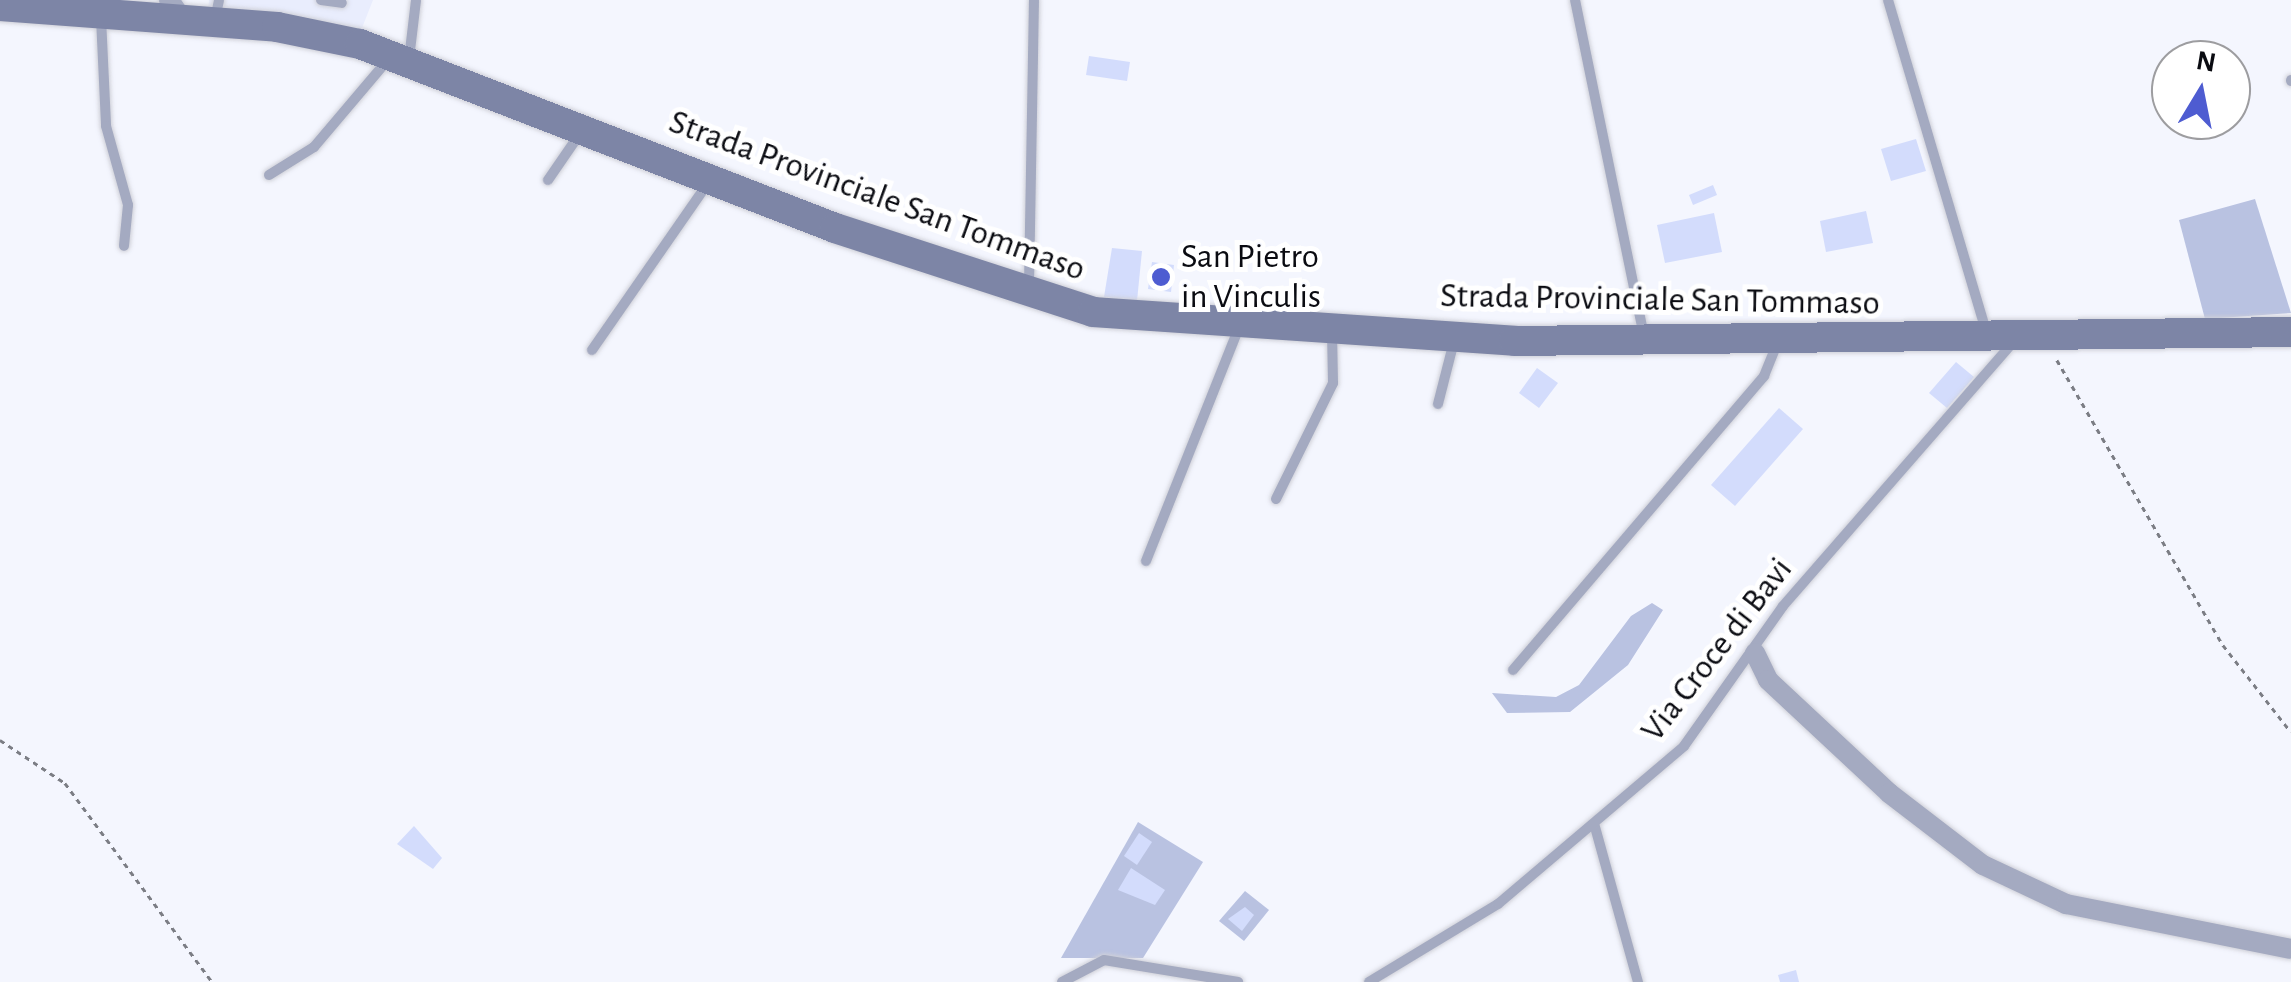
<!DOCTYPE html>
<style>
body{margin:0}
#map{position:relative;width:2291px;height:982px;overflow:hidden;background:#f4f6fe;font-family:"Alegreya Sans",sans-serif}
div>[style]{position:absolute}
.built>*{inset:0;background:#e9edfd}
.green>*{inset:0;background:#b9c2e1}
.building>*{inset:0;background:#d3dcfc}
.path>*{height:2.5px;margin-top:-1.25px;transform-origin:0;background:repeating-linear-gradient(90deg,#7b7d84 0 5px,transparent 0 10px)}
.roads{filter:drop-shadow(0 0 2px #cfd0d8) drop-shadow(0 0 2px #cfd0d8)}
.lane>*{height:10px;margin:-5px;padding:0 5px;transform-origin:5px;border-radius:5px;background:#a4aac1}
.street>*{height:20px;margin:-10px;padding:0 10px;transform-origin:10px;border-radius:10px;background:#a4aac1}
.secondary>*{height:30px;margin:-15px;padding:0 15px;transform-origin:15px;border-radius:15px;background:#7d85a6}
.dots>*{width:28px;height:28px;translate:-50% -50%;box-sizing:border-box;border:5px solid #fff;border-radius:50%}
span{translate:-50% -50%;white-space:nowrap;text-align:center;line-height:1.15;-webkit-text-stroke:10px #fff;paint-order:stroke}
.street-label{font-size:35px;color:#0a0b11}
.poi-label{font-size:35px;color:#0a0b11}
.left{translate:0 -50%;text-align:left}
.north{position:absolute;left:2151px;top:40px;width:100px;height:100px;box-sizing:border-box;background:#fff;border:2px solid #9d9da0;border-radius:50%;rotate:10deg;font-size:28px;font-weight:700;line-height:40px;text-align:center;color:#0a0b11}
.north::after{content:'';display:block;margin:auto;width:35px;height:45px;background:#4e5cd1;clip-path:polygon(50% 0,100% 100%,50% 72%,0 100%)}
</style>
<div id="map">
<div class="built">
<div style="clip-path:polygon(209px 0,373px 0,360px 33px,305px 17px,208px 10px)"></div>
</div>
<div class="green">
<div style="clip-path:polygon(2255px 199px,2291px 313px,2205px 319px,2179px 220px)"></div>
<div style="clip-path:polygon(1652px 603px,1663px 610px,1628px 665px,1570px 712px,1507px 713px,1492px 693px,1556px 697px,1579px 685px,1631px 616px)"></div>
<div style="clip-path:polygon(1138px 822px,1203px 862px,1143px 958px,1061px 958px)"></div>
<div style="clip-path:polygon(1245px 891px,1269px 910px,1244px 941px,1219px 921px)"></div>
</div>
<div class="building">
<div style="clip-path:polygon(1089px 56px,1130px 62px,1127px 81px,1086px 75px)"></div>
<div style="clip-path:polygon(1916px 139px,1926px 171px,1891px 181px,1881px 149px)"></div>
<div style="clip-path:polygon(1713px 185px,1717px 195px,1693px 205px,1689px 195px)"></div>
<div style="clip-path:polygon(1866px 211px,1873px 243px,1826px 252px,1820px 221px)"></div>
<div style="clip-path:polygon(1714px 213px,1722px 252px,1665px 263px,1657px 225px)"></div>
<div style="clip-path:polygon(1112px 248px,1142px 251px,1137px 301px,1104px 297px)"></div>
<div style="clip-path:polygon(1152px 262px,1174px 265px,1171px 292px,1148px 289px)"></div>
<div style="clip-path:polygon(1956px 362px,1974px 377px,1947px 408px,1929px 393px)"></div>
<div style="clip-path:polygon(1537px 368px,1558px 383px,1539px 408px,1519px 393px)"></div>
<div style="clip-path:polygon(1779px 408px,1803px 429px,1735px 506px,1711px 485px)"></div>
<div style="clip-path:polygon(414px 826px,442px 858px,433px 869px,397px 844px)"></div>
<div style="clip-path:polygon(1139px 833px,1152px 842px,1137px 865px,1124px 856px)"></div>
<div style="clip-path:polygon(1131px 868px,1165px 890px,1155px 905px,1118px 890px)"></div>
<div style="clip-path:polygon(1245px 907px,1254px 915px,1242px 931px,1228px 919px)"></div>
<div style="clip-path:polygon(1796px 970px,1799px 982px,1780px 982px,1778px 975px)"></div>
</div>
<div class="path">
<div style="left:2057px;top:360px;width:330px;rotate:59.8deg"></div>
<div style="left:2223px;top:645px;width:110px;rotate:52deg"></div>
<div style="left:0;top:740px;width:78px;rotate:33.5deg"></div>
<div style="left:65px;top:783px;width:247px;rotate:53.5deg"></div>
</div>
<div class="roads">
<div class="lane">
<div style="left:321px;top:0;width:21px;rotate:8deg"></div>
<div style="left:1575px;top:0;width:344px;rotate:78.4deg"></div>
<div style="left:1888px;top:0;width:348px;rotate:73.5deg"></div>
<div style="left:101px;top:18px;width:108px;rotate:87.3deg"></div>
<div style="left:106px;top:126px;width:82px;rotate:74.4deg"></div>
<div style="left:128px;top:205px;width:41px;rotate:95.6deg"></div>
<div style="left:215px;top:19px;width:19px;rotate:-78deg"></div>
<div style="left:409px;top:59px;width:59px;rotate:-83.2deg"></div>
<div style="left:2291px;top:80px;width:1px;rotate:90deg"></div>
<div style="left:269px;top:175px;width:53px;rotate:-31.9deg"></div>
<div style="left:314px;top:147px;width:113px;rotate:-49.7deg"></div>
<div style="left:548px;top:180px;width:58px;rotate:-55.5deg"></div>
<div style="left:1029px;top:285px;width:285px;rotate:-89deg"></div>
<div style="left:592px;top:350px;width:203px;rotate:-55.2deg"></div>
<div style="left:1438px;top:404px;width:65px;rotate:-75.7deg"></div>
<div style="left:1276px;top:499px;width:129px;rotate:-63.8deg"></div>
<div style="left:1333px;top:383px;width:52px;rotate:-91.1deg"></div>
<div style="left:1146px;top:561px;width:254px;rotate:-68.3deg"></div>
<div style="left:1513px;top:670px;width:387px;rotate:-49.5deg"></div>
<div style="left:1764px;top:376px;width:37px;rotate:-68deg"></div>
<div style="left:1595px;top:827px;width:161px;rotate:74.5deg"></div>
<div style="left:1062px;top:982px;width:47px;rotate:-27.6deg"></div>
<div style="left:1104px;top:960px;width:136px;rotate:9.3deg"></div>
<div style="left:1369px;top:982px;width:151px;rotate:-31.2deg"></div>
<div style="left:1498px;top:904px;width:244px;rotate:-40.3deg"></div>
<div style="left:1684px;top:746px;width:171px;rotate:-54.7deg"></div>
<div style="left:1783px;top:606px;width:353px;rotate:-48.9deg"></div>
</div>
<div class="street">
<div style="left:169px;top:0;width:21px;rotate:55deg"></div>
<div style="left:1755px;top:653px;width:30px;rotate:64deg"></div>
<div style="left:1768px;top:680px;width:166px;rotate:43deg"></div>
<div style="left:1889px;top:793px;width:118px;rotate:37.5deg"></div>
<div style="left:1983px;top:865px;width:92px;rotate:25.2deg"></div>
<div style="left:2066px;top:904px;width:229px;rotate:11.3deg"></div>
</div>
<div class="secondary">
<div style="left:0;top:6px;width:278px;rotate:4.3deg"></div>
<div style="left:277px;top:27px;width:85px;rotate:11.6deg"></div>
<div style="left:360px;top:44px;width:509px;rotate:21.17deg"></div>
<div style="left:835px;top:228px;width:271px;rotate:18deg"></div>
<div style="left:1093px;top:312px;width:422px;rotate:3.9deg"></div>
<div style="left:1514px;top:341px;width:777px;rotate:-0.66deg"></div>
</div>
</div>
<div class="dots">
<div style="left:1161px;top:277px;background:#4e5cd1"></div>
</div>
<div class="street-label">
<span style="left:877px;top:196px;rotate:20deg">Strada Provinciale San Tommaso</span>
<span style="left:1660px;top:300px;rotate:1deg">Strada Provinciale San Tommaso</span>
<span style="left:1717px;top:650px;rotate:-52deg">Via Croce di Bavi</span>
</div>
<div class="poi-label">
<span class="left" style="left:1181px;top:277px">San Pietro<br>in Vinculis</span>
</div>
<div class="north">N</div>
</div>
